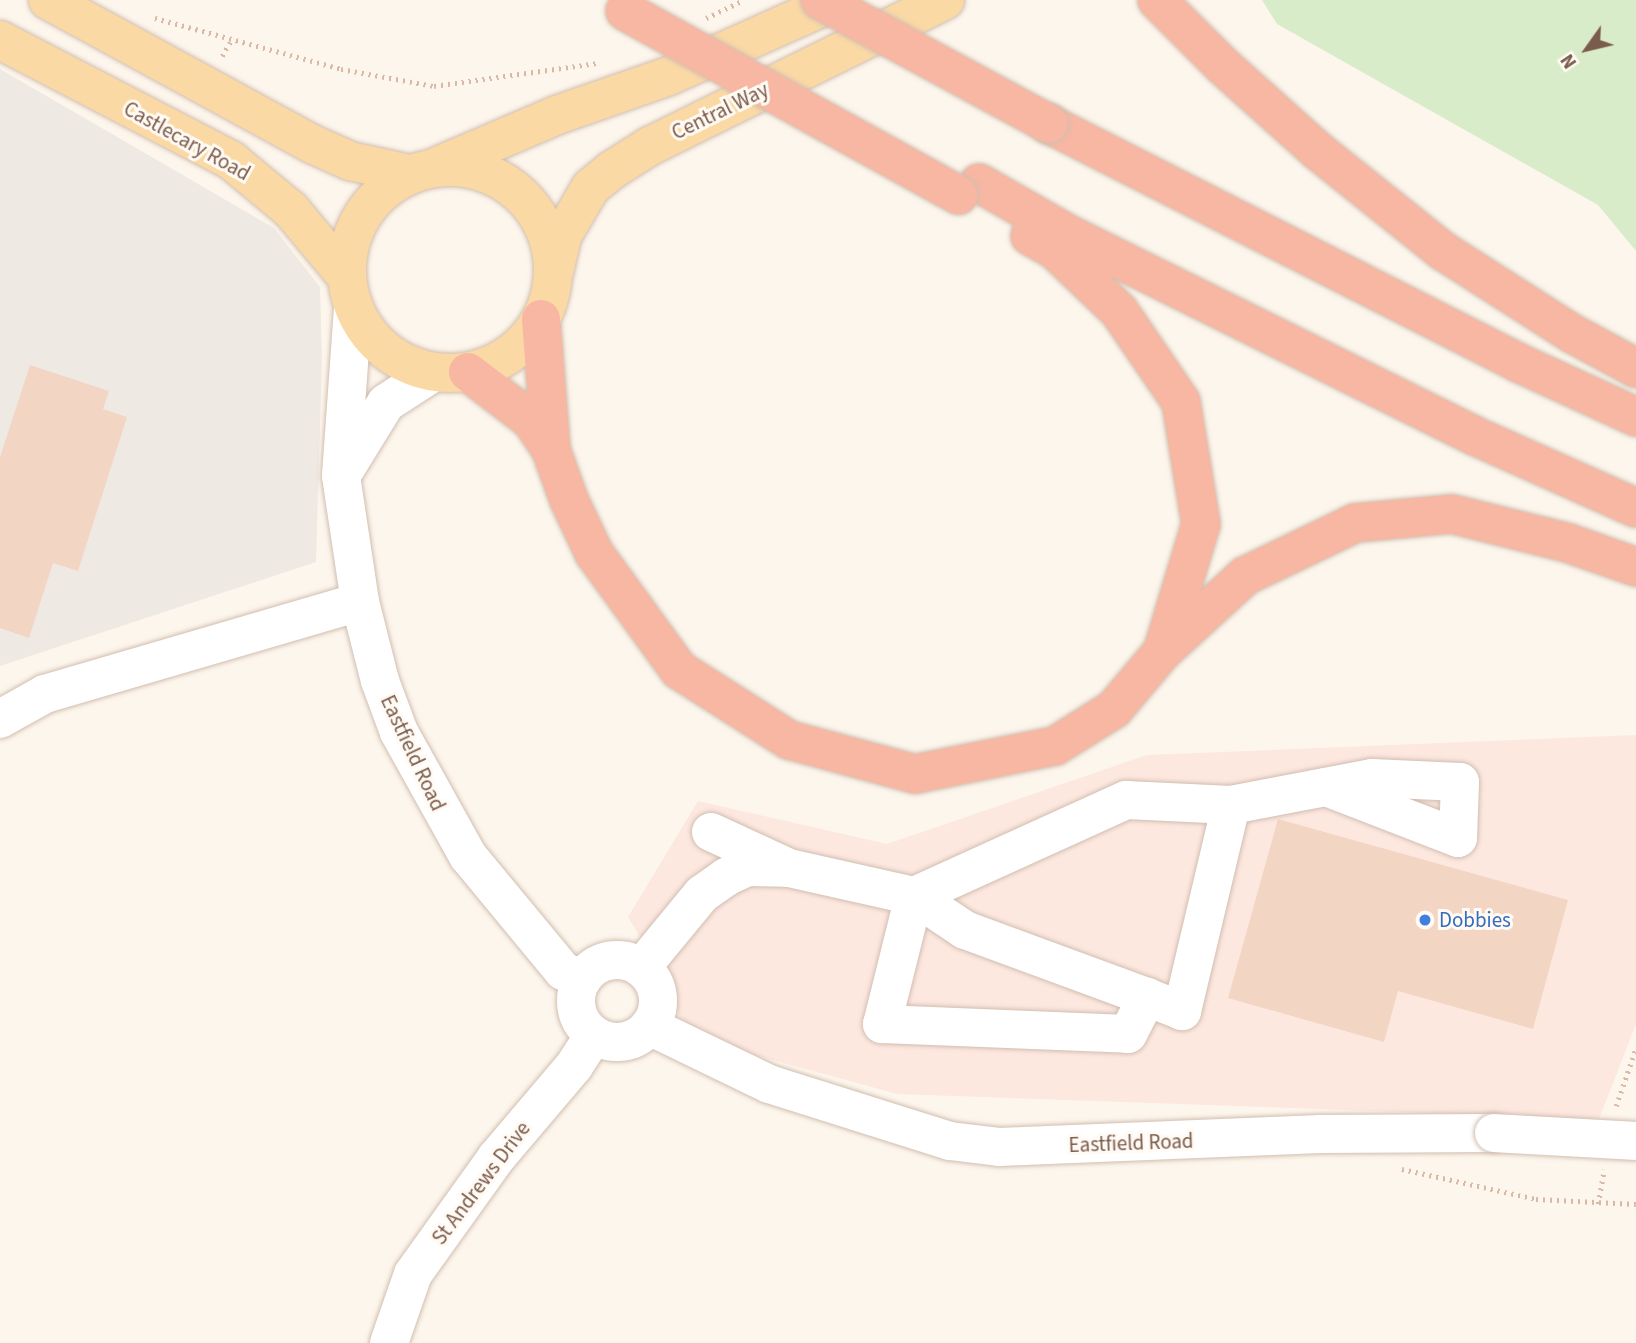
<!DOCTYPE html>
<style>
body{margin:0}
#map{position:relative;width:1636px;height:1343px;overflow:hidden;background:#fdf6ec;font-family:"Source Sans 3",sans-serif}
div>[style]{position:absolute}
.commercial>*{inset:0;background:#fde8e0}
.industrial>*{inset:0;background:#efe9e4}
.green>*{inset:0;background:#d8ecc9}
.building>*{inset:0;background:#f3d5c3}
.path>*{height:4.5px;margin-top:-2.25px;transform-origin:0;background:repeating-linear-gradient(90deg,#d9b8a5 0 2px,transparent 0 7px)}
.roads{filter:drop-shadow(0 0 2px #d1beb0) drop-shadow(0 0 2px #d1beb0)}
.minor>*{height:38px;margin:-19px;padding:0 19px;transform-origin:19px;border-radius:19px;background:#fff}
.minor>.ring{margin:-19px;padding:0;box-sizing:content-box;background:none;border:38px solid #fff;border-radius:50%}
.major>*{height:38px;margin:-19px;padding:0 19px;transform-origin:19px;border-radius:19px;background:#fbd9a5}
.major>.ring{margin:-19px;padding:0;box-sizing:content-box;background:none;border:38px solid #fbd9a5;border-radius:50%}
.highway>*{height:38px;margin:-19px;padding:0 19px;transform-origin:19px;border-radius:19px;background:#f7b7a3}
.bridges{filter:drop-shadow(0 0 2px #d1beb0) drop-shadow(0 0 2px #d1beb0)}
.minor-bridge>*{height:38px;margin:-19px;padding:0 19px;transform-origin:19px;border-radius:19px;background:#fff}
.highway-bridge>*{height:38px;margin:-19px;padding:0 19px;transform-origin:19px;border-radius:19px;background:#f7b7a3}
.dots>*{width:19px;height:19px;translate:-50% -50%;box-sizing:border-box;border:4px solid #fffaf3;border-radius:50%}
span{translate:-50% -50%;white-space:nowrap;text-align:center;line-height:1.15;-webkit-text-stroke:6px #fffaf3;paint-order:stroke}
.street-label{font-size:21px;color:#7a5c4d}
.shop-label{font-size:21px;color:#366cbe}
.left{translate:0 -50%;text-align:left}
.north{position:absolute;left:1552px;top:14px;width:70px;height:70px;-webkit-text-stroke:5px #fffaf3;paint-order:stroke;rotate:236deg;font-size:19px;font-weight:700;line-height:28px;text-align:center;color:#7a5c4d}
.north::after{content:'';display:block;margin:auto;width:24px;height:32px;background:#7a5c4d;clip-path:polygon(50% 0,100% 100%,50% 72%,0 100%)}
</style>
<div id="map">
<div class="commercial">
<div style="clip-path:polygon(1636px 735px,1636px 1024px,1599px 1119px,897px 1094px,726px 1047px,679px 1017px,674px 993px,628px 917px,698px 801px,887px 844px,1147px 755px)"></div>
</div>
<div class="industrial">
<div style="clip-path:polygon(0 69px,274px 228px,320px 287px,322px 358px,316px 562px,0 666px)"></div>
</div>
<div class="green">
<div style="clip-path:polygon(1262px 0,1636px 0,1636px 251px,1598px 205px,1277px 24px)"></div>
</div>
<div class="building">
<div style="clip-path:polygon(30px 365px,109px 391px,103px 409px,127px 417px,78px 571px,53px 563px,29px 638px,0 628px,0 457px)"></div>
<div style="clip-path:polygon(1278px 819px,1568px 900px,1533px 1029px,1398px 991px,1384px 1042px,1228px 998px)"></div>
</div>
<div class="path">
<div style="left:155px;top:18px;width:193px;rotate:15.3deg"></div>
<div style="left:341px;top:69px;width:95px;rotate:10.4deg"></div>
<div style="left:434px;top:86px;width:166px;rotate:-8deg"></div>
<div style="left:706px;top:18px;width:42px;rotate:-25.3deg"></div>
<div style="left:222px;top:56px;width:20px;rotate:-60deg"></div>
<div style="left:1616px;top:1106px;width:61px;rotate:-71deg"></div>
<div style="left:1402px;top:1169px;width:137px;rotate:12.6deg"></div>
<div style="left:1536px;top:1199px;width:100px;rotate:2.9deg"></div>
<div style="left:1598px;top:1204px;width:35px;rotate:-80deg"></div>
</div>
<div class="roads">
<div class="minor">
<div style="left:353px;top:308px;width:168px;rotate:94.1deg"></div>
<div style="left:341px;top:476px;width:127px;rotate:81.4deg"></div>
<div style="left:360px;top:602px;width:81px;rotate:75.8deg"></div>
<div style="left:380px;top:681px;width:54px;rotate:69.6deg"></div>
<div style="left:399px;top:732px;width:142px;rotate:60.9deg"></div>
<div style="left:468px;top:856px;width:149px;rotate:50.4deg"></div>
<div style="left:563px;top:971px;width:21px;rotate:23deg"></div>
<div style="left:346px;top:468px;width:76px;rotate:-58.4deg"></div>
<div style="left:386px;top:403px;width:57px;rotate:-32.9deg"></div>
<div style="left:0;top:719px;width:51px;rotate:-29.1deg"></div>
<div style="left:45px;top:694px;width:328px;rotate:-16.3deg"></div>
<div style="left:1231px;top:805px;width:144px;rotate:-10.8deg"></div>
<div style="left:1372px;top:778px;width:88px;rotate:2.6deg"></div>
<div style="left:1460px;top:782px;width:56px;rotate:92deg"></div>
<div style="left:1458px;top:838px;width:142px;rotate:-158.9deg"></div>
<div style="left:711px;top:832px;width:86px;rotate:24.8deg"></div>
<div style="left:789px;top:868px;width:128px;rotate:12.6deg"></div>
<div style="left:914px;top:896px;width:61px;rotate:33.7deg"></div>
<div style="left:965px;top:930px;width:194px;rotate:20.2deg"></div>
<div style="left:1147px;top:997px;width:38px;rotate:22deg"></div>
<div style="left:1182px;top:1011px;width:212px;rotate:-76.6deg"></div>
<div style="left:1231px;top:805px;width:105px;rotate:-177.3deg"></div>
<div style="left:1126px;top:800px;width:233px;rotate:155.6deg"></div>
<div style="left:914px;top:896px;width:132px;rotate:104deg"></div>
<div style="left:882px;top:1024px;width:246px;rotate:2.3deg"></div>
<div style="left:1128px;top:1034px;width:42px;rotate:-62.8deg"></div>
<div class="ring" style="left:576px;top:960px;width:44px;height:44px"></div>
<div style="left:641px;top:968px;width:96px;rotate:-50.5deg"></div>
<div style="left:702px;top:894px;width:29px;rotate:-35deg"></div>
<div style="left:726px;top:877px;width:23px;rotate:-25deg"></div>
<div style="left:747px;top:867px;width:39px;rotate:1deg"></div>
<div style="left:649px;top:1026px;width:133px;rotate:25.8deg"></div>
<div style="left:769px;top:1084px;width:190px;rotate:17.5deg"></div>
<div style="left:950px;top:1141px;width:49px;rotate:7deg"></div>
<div style="left:999px;top:1147px;width:322px;rotate:-2.3deg"></div>
<div style="left:1321px;top:1134px;width:173px;rotate:-0.3deg"></div>
<div style="left:389px;top:1343px;width:73px;rotate:-70.8deg"></div>
<div style="left:413px;top:1274px;width:143px;rotate:-54.4deg"></div>
<div style="left:496px;top:1158px;width:121px;rotate:-49.7deg"></div>
<div style="left:574px;top:1066px;width:37px;rotate:-57deg"></div>
</div>
<div class="major">
<div style="left:48px;top:0;width:301px;rotate:28.6deg"></div>
<div style="left:312px;top:144px;width:42px;rotate:24.1deg"></div>
<div style="left:350px;top:161px;width:60px;rotate:12.4deg"></div>
<div style="left:0;top:40px;width:262px;rotate:27.5deg"></div>
<div style="left:232px;top:161px;width:77px;rotate:39.7deg"></div>
<div style="left:291px;top:210px;width:86px;rotate:50.2deg"></div>
<div style="left:438px;top:166px;width:129px;rotate:-23.2deg"></div>
<div style="left:557px;top:115px;width:119px;rotate:-19.2deg"></div>
<div style="left:669px;top:76px;width:185px;rotate:-24.2deg"></div>
<div class="ring" style="left:347px;top:167px;width:168px;height:168px"></div>
<div style="left:554px;top:272px;width:37px;rotate:-77deg"></div>
<div style="left:562px;top:236px;width:57px;rotate:-59.4deg"></div>
<div style="left:591px;top:187px;width:27px;rotate:-39deg"></div>
<div style="left:612px;top:170px;width:45px;rotate:-32.3deg"></div>
<div style="left:650px;top:146px;width:329px;rotate:-26.3deg"></div>
</div>
<div class="highway">
<div style="left:1157px;top:0;width:92px;rotate:45deg"></div>
<div style="left:1222px;top:65px;width:129px;rotate:41.9deg"></div>
<div style="left:1318px;top:151px;width:160px;rotate:38.7deg"></div>
<div style="left:1443px;top:251px;width:154px;rotate:32.6deg"></div>
<div style="left:1573px;top:334px;width:72px;rotate:28.4deg"></div>
<div style="left:1049px;top:124px;width:530px;rotate:26.95deg"></div>
<div style="left:1521px;top:364px;width:127px;rotate:24.7deg"></div>
<div style="left:979px;top:183px;width:103px;rotate:29.8deg"></div>
<div style="left:1068px;top:234px;width:454px;rotate:26.4deg"></div>
<div style="left:1475px;top:436px;width:176px;rotate:24.1deg"></div>
<div style="left:1030px;top:236px;width:29px;rotate:29deg"></div>
<div style="left:1055px;top:250px;width:88px;rotate:43.6deg"></div>
<div style="left:1119px;top:311px;width:110px;rotate:55.7deg"></div>
<div style="left:1181px;top:402px;width:124px;rotate:80.7deg"></div>
<div style="left:1201px;top:524px;width:132px;rotate:106.8deg"></div>
<div style="left:541px;top:319px;width:131px;rotate:85.6deg"></div>
<div style="left:551px;top:450px;width:53px;rotate:70.2deg"></div>
<div style="left:569px;top:500px;width:59px;rotate:64.7deg"></div>
<div style="left:594px;top:553px;width:145px;rotate:54deg"></div>
<div style="left:679px;top:670px;width:130px;rotate:32.5deg"></div>
<div style="left:789px;top:740px;width:131px;rotate:15.1deg"></div>
<div style="left:915px;top:774px;width:143px;rotate:-11.3deg"></div>
<div style="left:1055px;top:746px;width:70px;rotate:-32.1deg"></div>
<div style="left:1114px;top:709px;width:75px;rotate:-49.9deg"></div>
<div style="left:1162px;top:652px;width:113px;rotate:-42.5deg"></div>
<div style="left:1245px;top:576px;width:122px;rotate:-25.7deg"></div>
<div style="left:1355px;top:523px;width:97px;rotate:-5.3deg"></div>
<div style="left:1452px;top:514px;width:120px;rotate:14deg"></div>
<div style="left:1568px;top:543px;width:72px;rotate:19.4deg"></div>
<div style="left:468px;top:372px;width:79px;rotate:37.3deg"></div>
<div style="left:531px;top:420px;width:36px;rotate:56deg"></div>
</div>
</div>
<div class="bridges">
<div class="minor-bridge">
<div style="left:1494px;top:1133px;width:142px;rotate:3.2deg"></div>
</div>
<div class="highway-bridge">
<div style="left:820px;top:0;width:260px;rotate:28.4deg"></div>
<div style="left:625px;top:11px;width:381px;rotate:28.9deg"></div>
</div>
</div>
<div class="dots">
<div style="left:1425px;top:920px;background:#3f7fe0"></div>
</div>
<div class="street-label">
<span style="left:720px;top:111px;rotate:-26deg">Central Way</span>
<span style="left:187px;top:141px;rotate:29deg">Castlecary Road</span>
<span style="left:413px;top:753px;rotate:65deg">Eastfield Road</span>
<span style="left:1131px;top:1143px;rotate:-2deg">Eastfield Road</span>
<span style="left:481px;top:1183px;rotate:-53deg">St Andrews Drive</span>
</div>
<div class="shop-label">
<span class="left" style="left:1439px;top:920px">Dobbies</span>
</div>
<div class="north">N</div>
</div>
